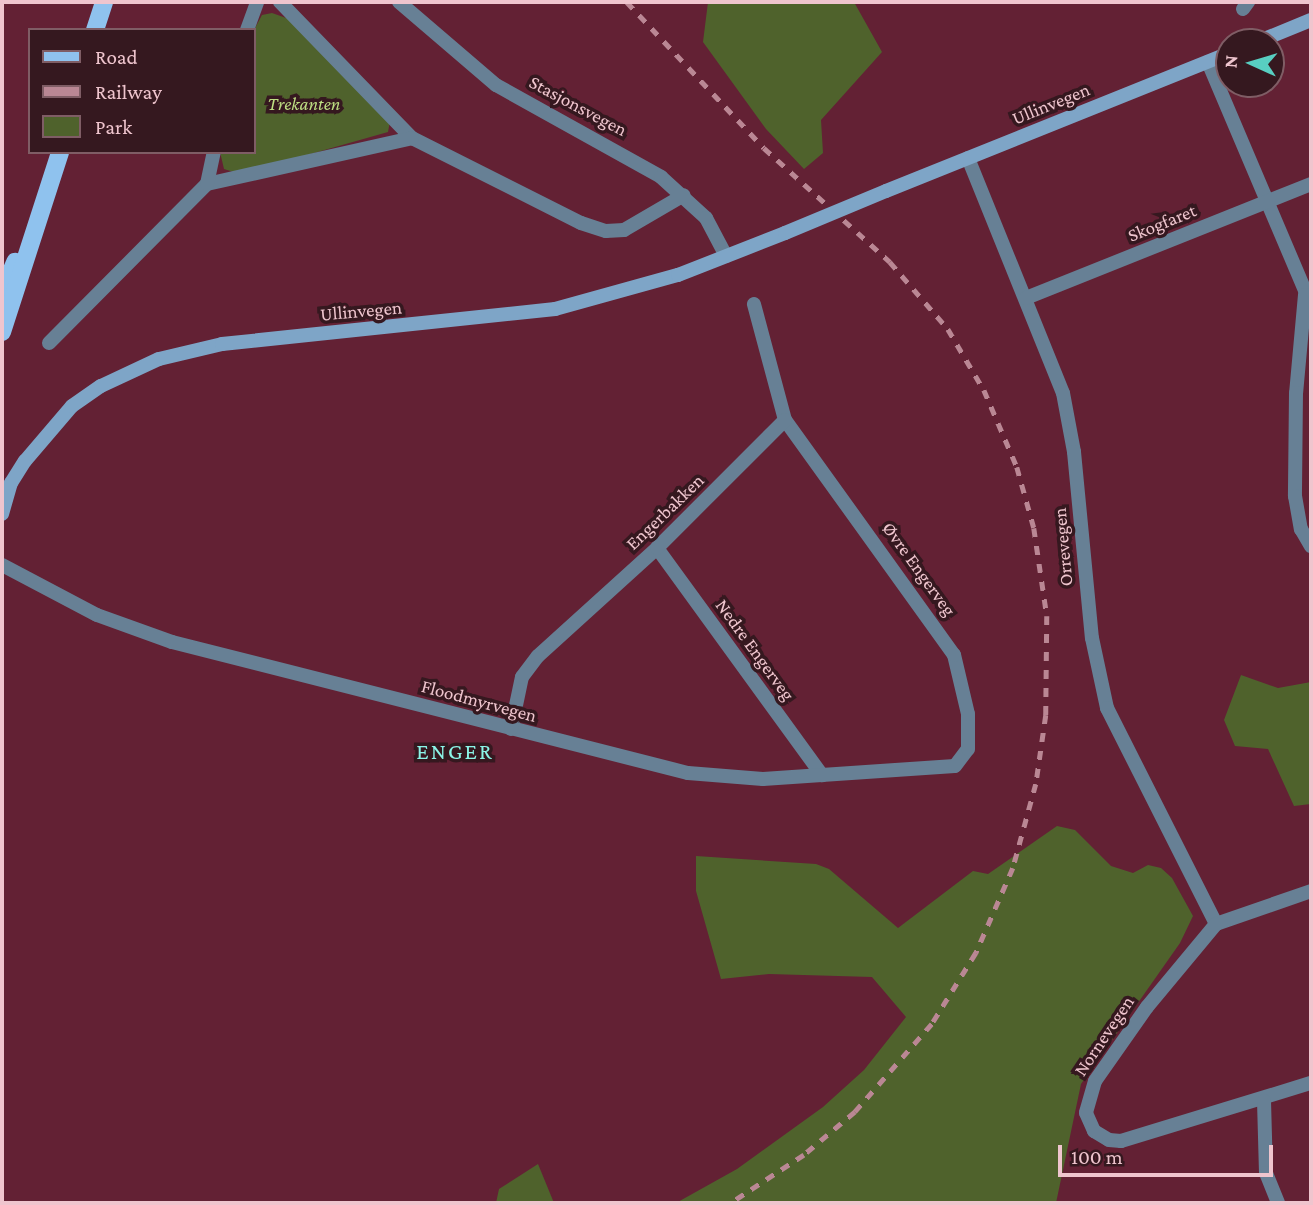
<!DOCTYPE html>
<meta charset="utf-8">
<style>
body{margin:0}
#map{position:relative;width:1313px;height:1205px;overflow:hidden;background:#632134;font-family:"Crimson Pro",serif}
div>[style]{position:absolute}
.green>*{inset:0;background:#4f622c}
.street>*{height:14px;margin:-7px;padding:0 7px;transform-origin:7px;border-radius:7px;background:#678095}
.secondary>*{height:14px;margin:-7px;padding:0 7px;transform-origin:7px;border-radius:7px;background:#7ea5c7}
.primary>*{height:18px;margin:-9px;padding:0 9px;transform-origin:9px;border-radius:9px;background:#8fc2ee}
.rail>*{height:4.5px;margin-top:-2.25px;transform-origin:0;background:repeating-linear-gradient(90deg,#ba8794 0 9px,transparent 0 18px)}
.secondary-bridge>*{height:14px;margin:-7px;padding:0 7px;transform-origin:7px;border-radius:7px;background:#7ea5c7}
span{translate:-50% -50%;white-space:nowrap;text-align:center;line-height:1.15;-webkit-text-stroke:7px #35181f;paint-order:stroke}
.park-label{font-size:19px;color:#bedf83;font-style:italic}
.street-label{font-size:19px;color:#efc5ce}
.quarter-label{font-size:23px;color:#8bf4e7;letter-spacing:2px}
.frame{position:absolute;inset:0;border:4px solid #efc5ce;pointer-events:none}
.legend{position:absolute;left:28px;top:28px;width:228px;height:126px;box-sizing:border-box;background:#35181f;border:2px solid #7f5d65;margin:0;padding:9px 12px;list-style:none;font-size:21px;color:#efc5ce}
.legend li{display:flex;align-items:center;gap:14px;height:35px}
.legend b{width:35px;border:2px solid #7f5d65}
.north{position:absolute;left:1215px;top:28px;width:70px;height:70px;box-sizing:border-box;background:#35181f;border:2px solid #7f5d65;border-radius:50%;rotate:274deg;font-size:19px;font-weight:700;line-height:28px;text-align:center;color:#efc5ce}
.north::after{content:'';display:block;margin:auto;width:24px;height:32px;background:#58cec1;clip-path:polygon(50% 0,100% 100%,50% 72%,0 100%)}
.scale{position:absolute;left:1058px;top:1145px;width:215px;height:32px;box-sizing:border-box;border:4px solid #efc5ce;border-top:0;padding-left:9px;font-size:21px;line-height:24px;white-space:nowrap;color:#efc5ce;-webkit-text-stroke:5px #35181f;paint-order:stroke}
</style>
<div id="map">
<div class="green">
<div style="clip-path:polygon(708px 2px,854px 2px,882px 52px,821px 120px,823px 153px,804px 169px,766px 129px,703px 42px)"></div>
<div style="clip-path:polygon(272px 13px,289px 19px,390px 121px,388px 132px,240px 174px,224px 169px,220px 152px,254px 152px,254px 30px,262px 15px)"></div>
<div style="clip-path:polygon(1241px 675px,1278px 688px,1311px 682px,1311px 804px,1294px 806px,1268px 749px,1235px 746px,1224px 720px)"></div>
<div style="clip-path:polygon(1057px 826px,1075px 830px,1111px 866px,1133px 873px,1148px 865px,1161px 868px,1172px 878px,1193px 916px,1180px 943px,1081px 1084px,1056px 1203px,676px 1203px,737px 1169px,823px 1107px,864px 1070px,906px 1017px,872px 977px,769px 974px,721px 979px,696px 891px,696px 856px,816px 864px,829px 869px,898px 928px,973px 871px,988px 874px)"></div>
<div style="clip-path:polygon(538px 1164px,554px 1203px,496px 1203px,499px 1189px)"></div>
</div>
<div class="street">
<div style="left:280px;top:2px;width:190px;rotate:45.9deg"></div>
<div style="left:412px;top:138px;width:189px;rotate:26.7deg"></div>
<div style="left:581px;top:223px;width:26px;rotate:18deg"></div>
<div style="left:606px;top:231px;width:18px;rotate:-3deg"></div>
<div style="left:624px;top:230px;width:69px;rotate:-30.3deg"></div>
<div style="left:399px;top:2px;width:128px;rotate:40.6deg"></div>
<div style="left:496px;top:85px;width:189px;rotate:29.1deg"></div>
<div style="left:661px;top:177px;width:61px;rotate:42.3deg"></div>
<div style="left:706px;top:218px;width:43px;rotate:62.2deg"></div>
<div style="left:1243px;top:9px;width:9px;rotate:-54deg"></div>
<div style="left:247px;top:30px;width:30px;rotate:-70deg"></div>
<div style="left:1208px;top:62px;width:264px;rotate:67deg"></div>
<div style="left:968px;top:158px;width:253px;rotate:68deg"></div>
<div style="left:1063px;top:393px;width:60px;rotate:79.4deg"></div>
<div style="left:1074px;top:452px;width:187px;rotate:84.5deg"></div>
<div style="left:1092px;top:638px;width:72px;rotate:77.9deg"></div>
<div style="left:1107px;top:708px;width:242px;rotate:63.2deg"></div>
<div style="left:207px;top:184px;width:210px;rotate:-12.6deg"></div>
<div style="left:1305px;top:295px;width:98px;rotate:95.2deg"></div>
<div style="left:1296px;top:393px;width:103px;rotate:90.6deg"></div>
<div style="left:1295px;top:496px;width:34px;rotate:80deg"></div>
<div style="left:1301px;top:529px;width:20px;rotate:60deg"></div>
<div style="left:1026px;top:298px;width:307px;rotate:-21.8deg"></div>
<div style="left:49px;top:343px;width:224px;rotate:-45.2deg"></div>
<div style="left:207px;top:184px;width:33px;rotate:-78deg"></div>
<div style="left:657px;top:548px;width:281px;rotate:54deg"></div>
<div style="left:2px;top:565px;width:107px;rotate:27.8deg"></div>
<div style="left:97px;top:615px;width:80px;rotate:19.8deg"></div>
<div style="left:172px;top:642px;width:532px;rotate:14.25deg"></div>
<div style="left:688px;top:773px;width:75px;rotate:4.6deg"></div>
<div style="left:763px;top:779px;width:192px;rotate:-3.9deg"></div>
<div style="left:955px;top:766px;width:21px;rotate:-53deg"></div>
<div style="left:968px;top:749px;width:35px;rotate:-90deg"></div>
<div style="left:968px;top:714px;width:61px;rotate:-103.3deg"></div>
<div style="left:954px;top:655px;width:289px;rotate:-125.7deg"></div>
<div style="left:785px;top:420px;width:120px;rotate:-105deg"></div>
<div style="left:511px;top:729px;width:53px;rotate:-78.1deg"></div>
<div style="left:522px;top:677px;width:26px;rotate:-53deg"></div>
<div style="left:538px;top:656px;width:161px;rotate:-42.2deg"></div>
<div style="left:657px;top:548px;width:181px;rotate:-45deg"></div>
<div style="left:1311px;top:891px;width:101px;rotate:160.8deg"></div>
<div style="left:1216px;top:924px;width:108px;rotate:129.7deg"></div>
<div style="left:1147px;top:1007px;width:90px;rotate:125.1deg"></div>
<div style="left:1095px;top:1081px;width:33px;rotate:106deg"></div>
<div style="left:1086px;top:1113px;width:20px;rotate:66deg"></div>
<div style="left:1094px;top:1131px;width:17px;rotate:31deg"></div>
<div style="left:1109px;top:1140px;width:12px;rotate:5deg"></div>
<div style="left:1121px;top:1141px;width:199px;rotate:-17deg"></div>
<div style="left:1264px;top:1101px;width:72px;rotate:88.4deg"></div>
<div style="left:1266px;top:1173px;width:32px;rotate:68deg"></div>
</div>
<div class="secondary">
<div style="left:1257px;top:42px;width:58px;rotate:-22.2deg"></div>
<div style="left:886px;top:191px;width:370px;rotate:-21.9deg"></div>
<div style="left:2px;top:514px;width:32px;rotate:-74deg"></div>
<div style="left:11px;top:483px;width:26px;rotate:-58deg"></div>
<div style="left:25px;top:461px;width:72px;rotate:-49.5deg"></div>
<div style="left:72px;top:406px;width:35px;rotate:-35deg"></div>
<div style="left:101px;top:386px;width:64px;rotate:-25deg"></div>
<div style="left:159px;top:359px;width:65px;rotate:-13.4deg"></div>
<div style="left:222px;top:344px;width:335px;rotate:-6deg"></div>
<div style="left:555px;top:309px;width:128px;rotate:-15.5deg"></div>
<div style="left:678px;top:275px;width:115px;rotate:-21.4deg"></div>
</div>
<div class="primary">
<div style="left:95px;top:30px;width:29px;rotate:-72deg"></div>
<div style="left:2px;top:293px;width:34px;rotate:-67deg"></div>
<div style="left:2px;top:332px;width:189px;rotate:-72.1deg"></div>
</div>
<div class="rail">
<div style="left:627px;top:2px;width:200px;rotate:46.8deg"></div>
<div style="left:764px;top:148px;width:170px;rotate:42.1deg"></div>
<div style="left:890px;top:262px;width:89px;rotate:49.1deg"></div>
<div style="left:948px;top:329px;width:71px;rotate:59.5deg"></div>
<div style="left:984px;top:390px;width:84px;rotate:66.8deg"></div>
<div style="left:1017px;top:467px;width:63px;rotate:74.4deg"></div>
<div style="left:1034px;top:528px;width:89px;rotate:81.6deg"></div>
<div style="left:1047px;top:616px;width:99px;rotate:90.6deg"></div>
<div style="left:1046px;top:715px;width:70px;rotate:98.2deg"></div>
<div style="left:1036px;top:784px;width:87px;rotate:105.3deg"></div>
<div style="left:1013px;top:868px;width:93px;rotate:113.5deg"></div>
<div style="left:976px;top:953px;width:84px;rotate:121.8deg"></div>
<div style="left:932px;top:1024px;width:117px;rotate:131.2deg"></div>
<div style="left:855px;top:1112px;width:67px;rotate:139.9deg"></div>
<div style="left:804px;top:1155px;width:87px;rotate:146.7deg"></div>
</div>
<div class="secondary-bridge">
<div style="left:785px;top:233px;width:109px;rotate:-22.6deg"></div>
</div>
<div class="park-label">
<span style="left:304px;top:104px">Trekanten</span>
</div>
<div class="street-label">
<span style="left:1051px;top:104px;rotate:-22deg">Ullinvegen</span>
<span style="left:578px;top:106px;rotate:28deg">Stasjonsvegen</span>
<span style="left:1162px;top:223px;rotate:-22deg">Skogfaret</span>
<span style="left:361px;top:311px;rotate:-5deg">Ullinvegen</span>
<span style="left:665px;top:512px;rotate:-44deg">Engerbakken</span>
<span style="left:1063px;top:547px;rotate:-95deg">Orrevegen</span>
<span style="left:919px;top:569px;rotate:54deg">Øvre Engerveg</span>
<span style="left:755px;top:650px;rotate:54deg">Nedre Engerveg</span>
<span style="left:479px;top:701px;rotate:15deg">Floodmyrvegen</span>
<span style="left:1104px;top:1036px;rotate:-56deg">Nornevegen</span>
</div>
<div class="quarter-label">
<span style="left:455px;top:751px">ENGER</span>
</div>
<div class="frame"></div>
<ul class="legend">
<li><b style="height:9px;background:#8fc2ee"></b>Road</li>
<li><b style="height:9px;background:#ba8794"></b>Railway</li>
<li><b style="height:19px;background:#4f622c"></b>Park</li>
</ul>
<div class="north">N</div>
<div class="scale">100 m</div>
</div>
